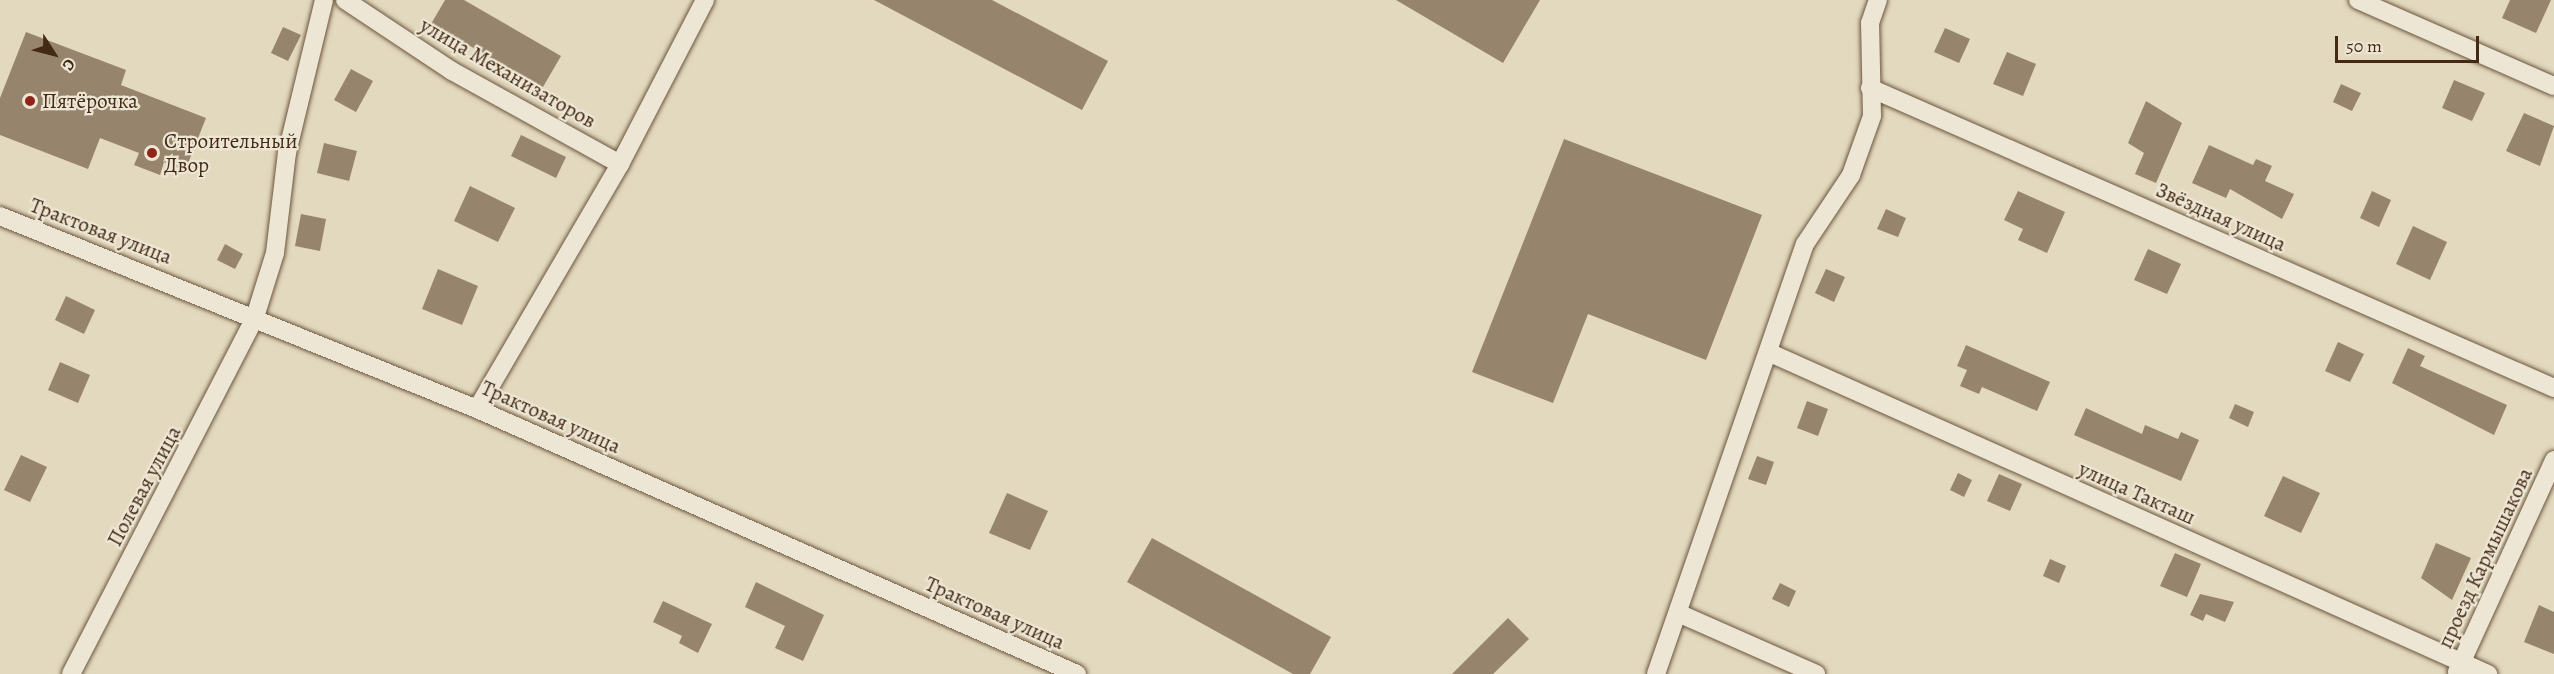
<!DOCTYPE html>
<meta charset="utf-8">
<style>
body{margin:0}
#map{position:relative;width:2554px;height:674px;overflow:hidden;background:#e3d9be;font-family:Alegreya,serif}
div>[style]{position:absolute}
.building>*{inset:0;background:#96856c}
.roads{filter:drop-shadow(0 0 2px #6b563e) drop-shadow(0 0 2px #6b563e)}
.minor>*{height:18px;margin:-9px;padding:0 9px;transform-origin:9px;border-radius:9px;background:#ede6d5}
.dots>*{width:16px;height:16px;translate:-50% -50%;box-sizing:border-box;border:3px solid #ede6d5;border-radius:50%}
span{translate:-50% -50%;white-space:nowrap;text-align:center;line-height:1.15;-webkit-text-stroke:4.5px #ede6d5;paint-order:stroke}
.street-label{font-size:21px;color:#432a14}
.poi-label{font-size:21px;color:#432a14}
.left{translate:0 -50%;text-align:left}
.north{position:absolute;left:24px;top:24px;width:60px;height:60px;-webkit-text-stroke:4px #ede6d5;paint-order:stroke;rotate:126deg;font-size:16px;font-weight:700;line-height:24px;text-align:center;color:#432a14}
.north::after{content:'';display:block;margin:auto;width:21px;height:27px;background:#432a14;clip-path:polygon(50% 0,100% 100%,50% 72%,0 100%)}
.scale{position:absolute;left:2335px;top:36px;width:144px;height:27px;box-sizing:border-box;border:3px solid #432a14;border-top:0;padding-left:8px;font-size:18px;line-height:21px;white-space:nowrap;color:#432a14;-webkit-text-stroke:4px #ede6d5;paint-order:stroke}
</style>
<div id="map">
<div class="building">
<div style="clip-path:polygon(445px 0,464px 0,561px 56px,543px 87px,431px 24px)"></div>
<div style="clip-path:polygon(874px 0,992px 0,1108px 61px,1082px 110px)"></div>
<div style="clip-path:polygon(1396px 0,1540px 0,1503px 63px)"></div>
<div style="clip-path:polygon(2510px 0,2551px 0,2536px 33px,2502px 18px)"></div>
<div style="clip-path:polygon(283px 27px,301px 35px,288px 61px,271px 53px)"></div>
<div style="clip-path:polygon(1945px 28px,1970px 39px,1959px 63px,1934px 52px)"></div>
<div style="clip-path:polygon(26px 32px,126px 70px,121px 85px,206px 118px,185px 171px,164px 162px,160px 175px,134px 165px,139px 153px,100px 138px,88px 169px,0 135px,0 98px)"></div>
<div style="clip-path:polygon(2007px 52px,2036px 64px,2023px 96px,1993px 84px)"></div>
<div style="clip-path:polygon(351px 69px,373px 81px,356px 112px,334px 100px)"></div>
<div style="clip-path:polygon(2454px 80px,2485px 93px,2472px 121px,2442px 108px)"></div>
<div style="clip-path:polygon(2341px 84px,2361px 93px,2352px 111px,2333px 102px)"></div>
<div style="clip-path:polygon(2146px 101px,2182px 123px,2156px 183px,2135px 174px,2144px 153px,2128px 143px)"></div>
<div style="clip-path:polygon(2524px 113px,2554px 126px,2540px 166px,2506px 151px)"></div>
<div style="clip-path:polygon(521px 135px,566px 157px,556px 178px,511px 156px)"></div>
<div style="clip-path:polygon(1564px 139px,1762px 215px,1706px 360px,1588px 314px,1553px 403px,1472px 372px)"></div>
<div style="clip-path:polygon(324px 143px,357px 151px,349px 181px,317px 173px)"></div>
<div style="clip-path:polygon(2209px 145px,2253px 165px,2256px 159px,2272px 166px,2265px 181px,2294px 194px,2282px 219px,2230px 189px,2226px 198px,2192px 183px)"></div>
<div style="clip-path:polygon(470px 186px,515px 208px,498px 242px,454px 221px)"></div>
<div style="clip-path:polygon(2018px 191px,2065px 212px,2047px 253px,2018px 240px,2023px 229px,2004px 220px)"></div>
<div style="clip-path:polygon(2372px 191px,2391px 200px,2379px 227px,2360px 218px)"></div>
<div style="clip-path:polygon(1886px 209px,1906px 218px,1898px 237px,1877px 229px)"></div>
<div style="clip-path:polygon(301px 214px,326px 219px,320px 251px,295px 246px)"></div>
<div style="clip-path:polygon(2413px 226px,2447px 242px,2430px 280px,2396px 264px)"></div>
<div style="clip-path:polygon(225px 244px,243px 254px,235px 269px,217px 260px)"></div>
<div style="clip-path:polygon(2148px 249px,2181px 264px,2167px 294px,2134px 280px)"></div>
<div style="clip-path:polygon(438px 269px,478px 286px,462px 325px,422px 309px)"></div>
<div style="clip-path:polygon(1826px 269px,1845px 277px,1834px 302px,1815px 293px)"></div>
<div style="clip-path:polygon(66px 296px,95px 310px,84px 334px,55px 320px)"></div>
<div style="clip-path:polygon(2338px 342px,2364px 354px,2350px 382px,2325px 371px)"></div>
<div style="clip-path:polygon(1966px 345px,2050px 382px,2037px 411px,1982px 387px,1979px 394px,1960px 386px,1967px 370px,1957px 366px)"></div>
<div style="clip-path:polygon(2408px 348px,2425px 356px,2420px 366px,2507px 405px,2494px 435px,2392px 383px)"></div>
<div style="clip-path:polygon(60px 362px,90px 375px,78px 403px,48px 390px)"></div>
<div style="clip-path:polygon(1807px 401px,1828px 409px,1818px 436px,1797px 428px)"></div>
<div style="clip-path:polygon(2235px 404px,2254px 412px,2248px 427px,2229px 418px)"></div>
<div style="clip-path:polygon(2086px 408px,2142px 434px,2145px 425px,2178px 439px,2181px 432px,2199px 440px,2181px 481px,2074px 435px)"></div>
<div style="clip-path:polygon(21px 455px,47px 467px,30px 502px,4px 490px)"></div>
<div style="clip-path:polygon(1757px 456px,1774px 462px,1766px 485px,1748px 479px)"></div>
<div style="clip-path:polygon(1958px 473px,1972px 480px,1964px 497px,1950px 490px)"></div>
<div style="clip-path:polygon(1999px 474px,2022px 484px,2010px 511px,1987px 501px)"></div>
<div style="clip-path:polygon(2283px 476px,2320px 493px,2301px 533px,2264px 516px)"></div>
<div style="clip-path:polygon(1007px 493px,1048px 511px,1030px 550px,989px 533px)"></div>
<div style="clip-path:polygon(1152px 538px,1331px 637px,1310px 674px,1293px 674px,1127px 582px)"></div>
<div style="clip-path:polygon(2436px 543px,2471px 558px,2452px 600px,2421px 578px)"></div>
<div style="clip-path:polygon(2175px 553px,2201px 564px,2187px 597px,2160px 586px)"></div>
<div style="clip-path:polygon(2050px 559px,2066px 566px,2059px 583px,2043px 576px)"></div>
<div style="clip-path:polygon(756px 582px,824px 615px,803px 661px,775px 648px,785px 626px,745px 607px)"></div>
<div style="clip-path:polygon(1780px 583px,1796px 591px,1789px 607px,1772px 599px)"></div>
<div style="clip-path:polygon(2200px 594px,2234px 602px,2225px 622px,2206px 614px,2203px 621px,2190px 615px)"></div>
<div style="clip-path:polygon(663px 601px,712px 624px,698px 653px,679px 643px,682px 636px,653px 622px)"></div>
<div style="clip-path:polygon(2539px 605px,2554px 612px,2554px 654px,2524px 642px)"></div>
<div style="clip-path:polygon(1508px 618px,1529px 639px,1493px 674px,1452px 674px)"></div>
</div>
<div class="roads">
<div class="minor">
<div style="left:345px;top:0;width:128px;rotate:33.6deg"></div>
<div style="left:452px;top:71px;width:192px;rotate:29deg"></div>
<div style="left:2358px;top:0;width:214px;rotate:23.7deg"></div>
<div style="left:1870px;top:88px;width:747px;rotate:23.68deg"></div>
<div style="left:0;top:216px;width:515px;rotate:22.03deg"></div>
<div style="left:477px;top:409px;width:656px;rotate:23.83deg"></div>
<div style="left:1768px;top:352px;width:789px;rotate:24.1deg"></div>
<div style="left:477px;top:409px;width:284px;rotate:-59.7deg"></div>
<div style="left:620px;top:164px;width:185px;rotate:-62.6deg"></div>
<div style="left:1678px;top:613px;width:151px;rotate:23.8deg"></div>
<div style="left:2457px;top:672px;width:233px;rotate:-65.4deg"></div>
<div style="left:71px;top:674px;width:402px;rotate:-62.7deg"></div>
<div style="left:255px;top:317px;width:67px;rotate:-72.6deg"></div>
<div style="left:275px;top:253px;width:101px;rotate:-83.2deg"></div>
<div style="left:287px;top:153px;width:157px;rotate:-76.4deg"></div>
<div style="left:1656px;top:674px;width:455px;rotate:-70.9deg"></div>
<div style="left:1805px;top:244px;width:83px;rotate:-56.3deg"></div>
<div style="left:1851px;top:175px;width:63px;rotate:-70.4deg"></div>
<div style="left:1872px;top:116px;width:93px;rotate:-91.2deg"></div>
<div style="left:1870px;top:23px;width:24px;rotate:-71deg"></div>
</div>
</div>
<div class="dots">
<div style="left:30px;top:101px;background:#8f2418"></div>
<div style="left:152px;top:153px;background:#8f2418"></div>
</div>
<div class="street-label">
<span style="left:508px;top:73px;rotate:30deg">улица Механизаторов</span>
<span style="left:2221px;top:217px;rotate:24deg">Звёздная улица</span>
<span style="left:101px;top:231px;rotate:21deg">Трактовая улица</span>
<span style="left:551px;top:417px;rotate:24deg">Трактовая улица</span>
<span style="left:144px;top:486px;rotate:-62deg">Полевая улица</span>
<span style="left:2137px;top:493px;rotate:24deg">улица Такташ</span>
<span style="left:2485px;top:558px;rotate:-65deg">проезд Кармышакова</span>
<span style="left:995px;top:613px;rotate:24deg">Трактовая улица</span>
</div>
<div class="poi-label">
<span class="left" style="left:42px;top:101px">Пятёрочка</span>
<span class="left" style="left:164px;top:153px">Строительный<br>Двор</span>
</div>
<div class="north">С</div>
<div class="scale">50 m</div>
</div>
